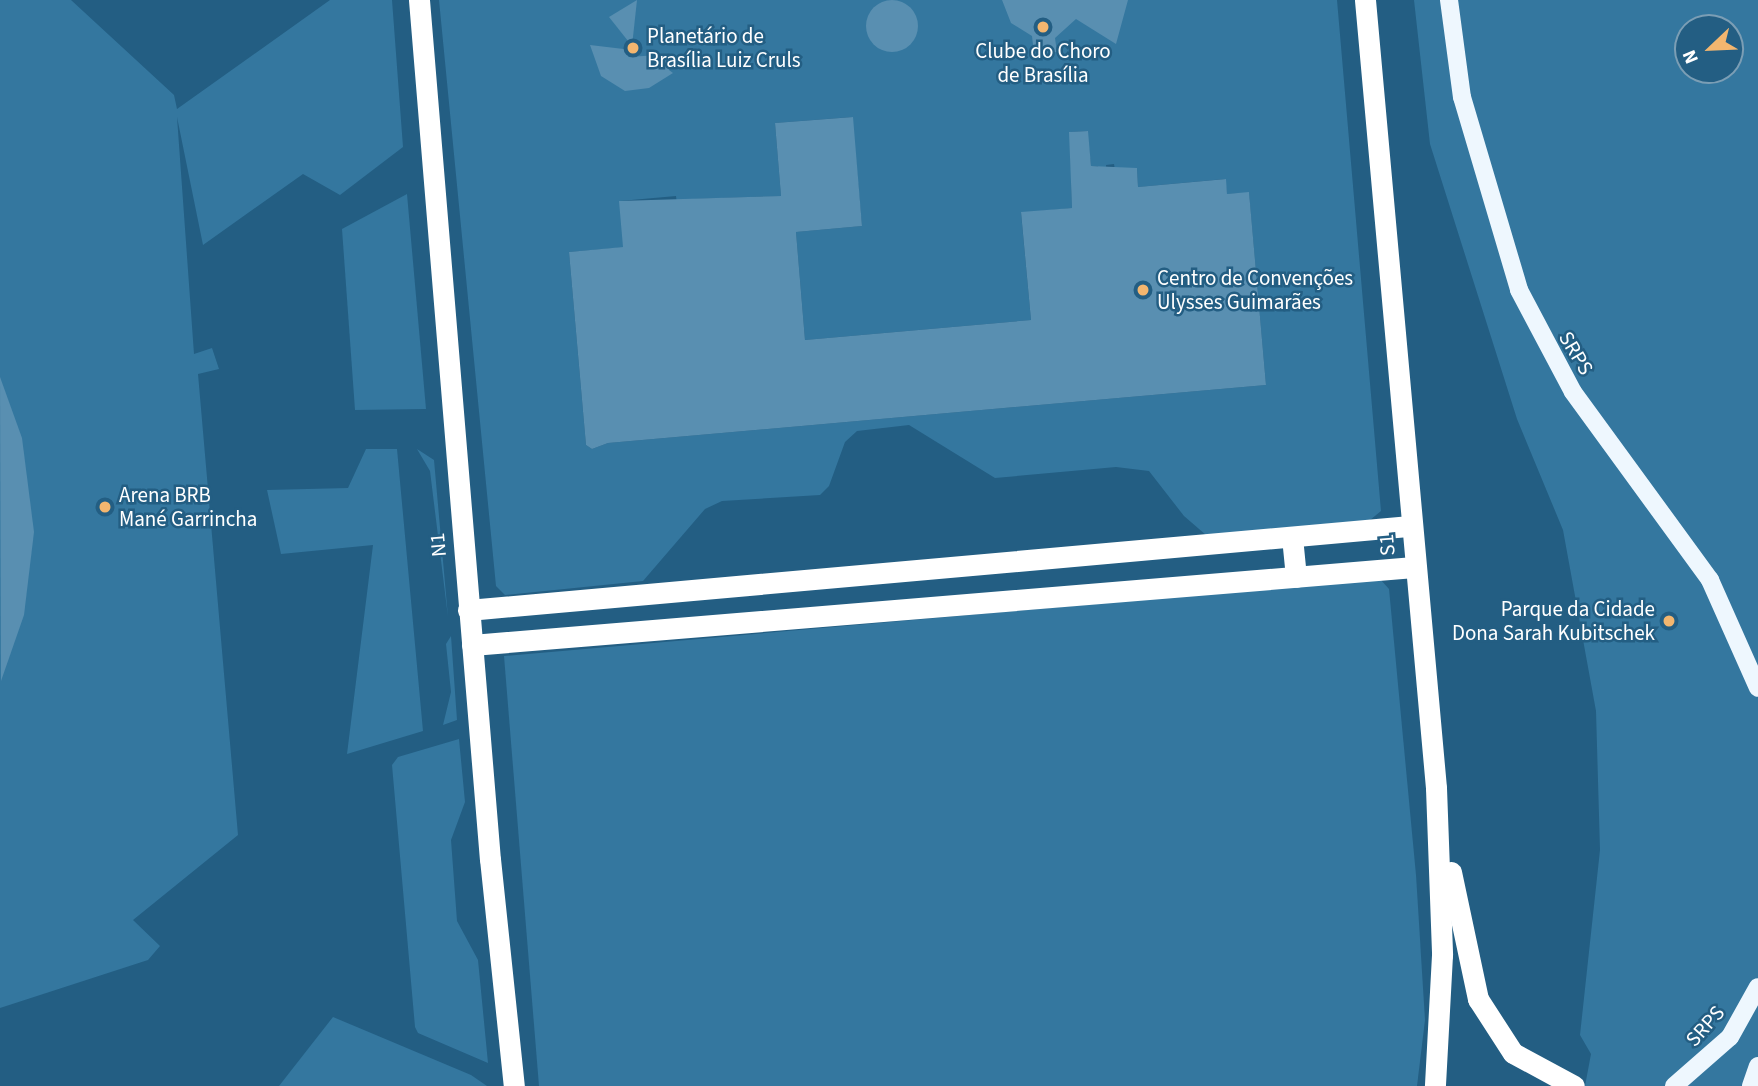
<!DOCTYPE html>
<meta charset="utf-8">
<style>
body{margin:0}
#map{position:relative;width:1758px;height:1086px;overflow:hidden;background:#235e83;font-family:"Source Sans 3",sans-serif}
div>[style]{position:absolute}
.green>*{inset:0;background:#34779f}
.building>*{inset:0;background:#598fb1}
.round{border-radius:50%}
.major>*{height:18px;margin:-9px;padding:0 9px;transform-origin:9px;border-radius:9px;background:#eef7fe}
.highway>*{height:21px;margin:-10.5px;padding:0 10.5px;transform-origin:10.5px;border-radius:10.5px;background:#fff}
.dots>*{width:19px;height:19px;translate:-50% -50%;box-sizing:border-box;border:4px solid #235e83;border-radius:50%}
span{translate:-50% -50%;white-space:nowrap;text-align:center;line-height:1.15;-webkit-text-stroke:5px #235e83;paint-order:stroke}
.poi-label{font-size:21px;color:#fff}
.left{translate:0 -50%;text-align:left}
.right{translate:-100% -50%;text-align:right}
.street-label{font-size:21px;color:#fff}
.north{position:absolute;left:1674px;top:14px;width:70px;height:70px;box-sizing:border-box;background:#235e83;border:2px solid #7b9eb5;border-radius:50%;rotate:247deg;font-size:19px;font-weight:700;line-height:28px;text-align:center;color:#fff}
.north::after{content:'';display:block;margin:auto;width:24px;height:32px;background:#f3b66f;clip-path:polygon(50% 0,100% 100%,50% 72%,0 100%)}
</style>
<div id="map">
<div class="green">
<div style="clip-path:polygon(0 0,71px 0,174px 95px,177px 109px,330px 0,392px 0,403px 147px,340px 195px,303px 174px,203px 245px,177px 117px,194px 354px,212px 348px,219px 369px,198px 374px,238px 835px,133px 920px,160px 946px,148px 960px,0 1008px)"></div>
<div style="clip-path:polygon(evenodd,439px 0,1337px 0,1381px 511px,1370px 520px,1206px 535px,1184px 516px,1149px 471px,1116px 467px,995px 478px,909px 425px,857px 431px,845px 442px,829px 486px,820px 495px,722px 501px,705px 509px,643px 581px,505px 595px,496px 586px,439px 0,852px 117px,862px 226px,796px 232px,805px 340px,1031px 320px,1021px 213px,1072px 208px,1070px 132px,1087px 131px,1091px 166px,1098px 166px,1100px 190px,1108px 189px,1106px 165px,1114px 164px,1115px 170px,1137px 168px,1138px 187px,1225px 179px,1227px 194px,1249px 193px,1266px 385px,608px 443px,592px 449px,586px 445px,569px 252px,639px 246px,620px 201px,676px 196px,679px 224px,693px 199px,781px 196px,775px 123px,852px 117px)"></div>
<div style="clip-path:polygon(evenodd,1414px 0,1758px 0,1758px 1086px,1585px 1086px,1591px 1054px,1580px 1035px,1600px 850px,1596px 711px,1563px 530px,1517px 419px,1430px 144px,1414px 0,1688px 28px,1730px 28px,1730px 70px,1688px 70px,1688px 28px)"></div>
<div style="clip-path:polygon(407px 194px,426px 409px,355px 410px,342px 229px)"></div>
<div style="clip-path:polygon(366px 449px,397px 449px,423px 731px,347px 754px,373px 545px,281px 554px,267px 490px,348px 488px)"></div>
<div style="clip-path:polygon(417px 449px,434px 460px,448px 617px,430px 471px)"></div>
<div style="clip-path:polygon(1380px 579px,1389px 589px,1416px 875px,1425px 1020px,1417px 1086px,539px 1086px,504px 656px)"></div>
<div style="clip-path:polygon(451px 636px,457px 720px,443px 725px,451px 692px,446px 644px)"></div>
<div style="clip-path:polygon(459px 739px,465px 802px,451px 840px,457px 921px,478px 960px,488px 1063px,418px 1033px,415px 1027px,392px 765px,398px 757px)"></div>
<div style="clip-path:polygon(333px 1017px,471px 1075px,487px 1086px,279px 1086px)"></div>
</div>
<div class="building">
<div style="clip-path:polygon(637px 0,632px 46px,609px 17px)"></div>
<div style="clip-path:polygon(1002px 0,1128px 0,1116px 44px,1076px 19px,1055px 38px,1057px 52px,1034px 54px,1032px 36px,1011px 23px)"></div>
<div class="round" style="left:866px;top:0;width:52px;height:52px"></div>
<div style="clip-path:polygon(590px 45px,632px 50px,628px 57px,674px 54px,669px 70px,673px 73px,649px 88px,625px 91px,601px 76px)"></div>
<div style="clip-path:polygon(853px 117px,862px 226px,796px 232px,805px 340px,1031px 320px,1021px 212px,1072px 208px,1069px 132px,1088px 131px,1091px 166px,1137px 168px,1138px 187px,1226px 179px,1227px 194px,1249px 192px,1266px 385px,608px 443px,592px 449px,586px 445px,569px 252px,623px 247px,619px 201px,781px 196px,775px 123px)"></div>
<div style="clip-path:polygon(0 377px,22px 438px,34px 532px,24px 615px,1px 681px)"></div>
</div>
<div class="major">
<div style="left:1449px;top:0;width:98px;rotate:82.4deg"></div>
<div style="left:1462px;top:97px;width:201px;rotate:73.5deg"></div>
<div style="left:1519px;top:290px;width:115px;rotate:62.1deg"></div>
<div style="left:1573px;top:392px;width:233px;rotate:53.9deg"></div>
<div style="left:1710px;top:580px;width:118px;rotate:66deg"></div>
<div style="left:1674px;top:1086px;width:74px;rotate:-41.2deg"></div>
<div style="left:1730px;top:1037px;width:57px;rotate:-60.8deg"></div>
<div style="left:1751px;top:1086px;width:21px;rotate:-71deg"></div>
</div>
<div class="highway">
<div style="left:419px;top:0;width:862px;rotate:85.28deg"></div>
<div style="left:490px;top:859px;width:228px;rotate:84deg"></div>
<div style="left:1365px;top:0;width:791px;rotate:84.85deg"></div>
<div style="left:1436px;top:788px;width:167px;rotate:87.9deg"></div>
<div style="left:1442px;top:955px;width:131px;rotate:93.1deg"></div>
<div style="left:1292px;top:537px;width:40px;rotate:84.3deg"></div>
<div style="left:468px;top:610px;width:946px;rotate:-5.1deg"></div>
<div style="left:472px;top:645px;width:945px;rotate:-4.73deg"></div>
<div style="left:1451px;top:872px;width:130px;rotate:78deg"></div>
<div style="left:1478px;top:999px;width:64px;rotate:57.1deg"></div>
<div style="left:1513px;top:1053px;width:69px;rotate:28.4deg"></div>
</div>
<div class="dots">
<div style="left:1043px;top:27px;background:#f3b66f"></div>
<div style="left:633px;top:48px;background:#f3b66f"></div>
<div style="left:1143px;top:290px;background:#f3b66f"></div>
<div style="left:105px;top:507px;background:#f3b66f"></div>
<div style="left:1669px;top:621px;background:#f3b66f"></div>
</div>
<div class="poi-label">
<span class="left" style="left:647px;top:48px">Planetário de<br>Brasília Luiz Cruls</span>
<span style="left:1043px;top:63px">Clube do Choro<br>de Brasília</span>
<span class="left" style="left:1157px;top:290px">Centro de Convenções<br>Ulysses Guimarães</span>
<span class="left" style="left:119px;top:507px">Arena BRB<br>Mané Garrincha</span>
<span class="right" style="left:1655px;top:621px">Parque da Cidade<br>Dona Sarah Kubitschek</span>
</div>
<div class="street-label">
<span style="left:1576px;top:353px;rotate:59deg">SRPS</span>
<span style="left:438px;top:545px;rotate:-95deg">N1</span>
<span style="left:1387px;top:545px;rotate:-95deg">S1</span>
<span style="left:1705px;top:1026px;rotate:-48deg">SRPS</span>
</div>
<div class="north">N</div>
</div>
